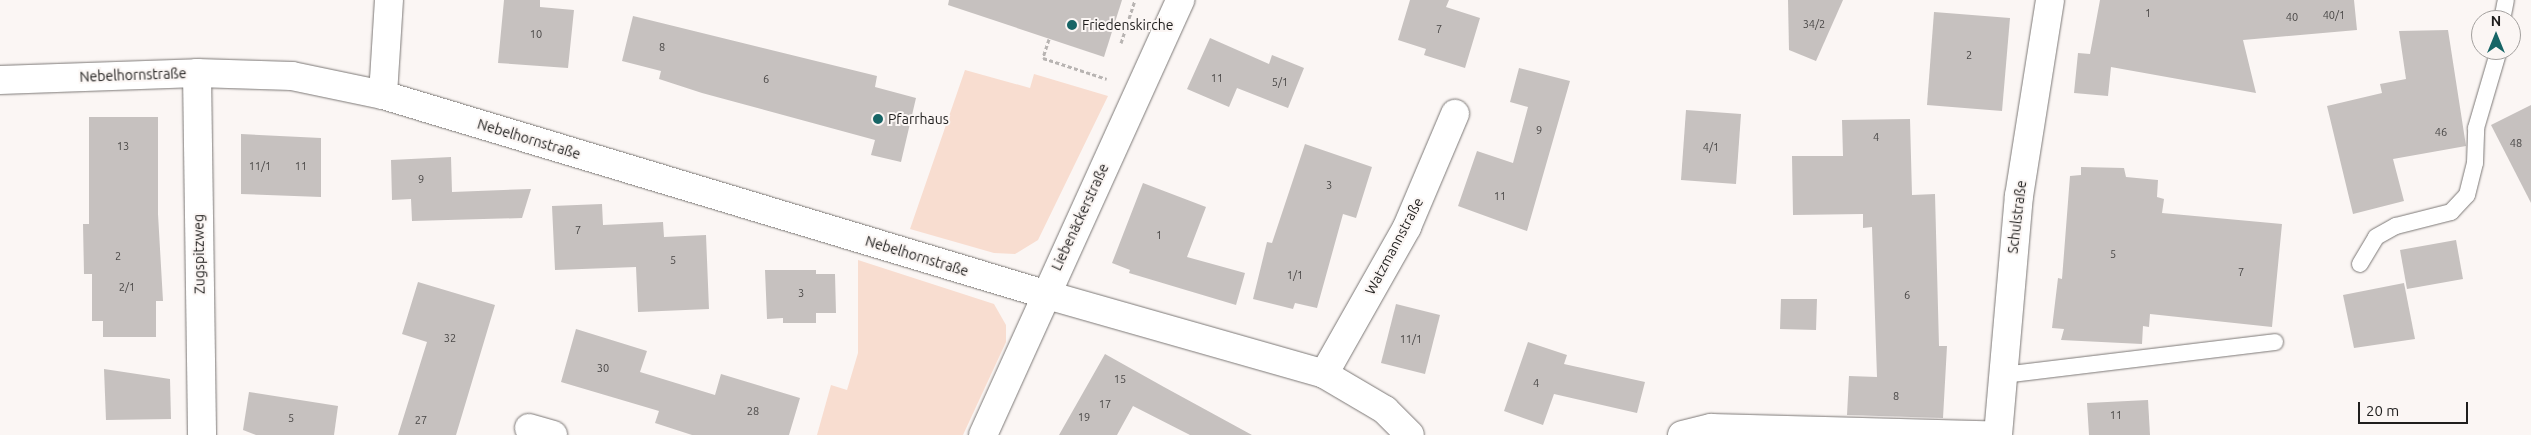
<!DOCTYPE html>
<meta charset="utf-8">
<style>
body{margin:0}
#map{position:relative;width:2531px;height:435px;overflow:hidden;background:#fbf6f4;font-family:Ubuntu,sans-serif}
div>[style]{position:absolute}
.green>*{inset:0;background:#f8ddd0}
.building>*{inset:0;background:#c6c1bf}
.path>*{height:3px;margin-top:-1.5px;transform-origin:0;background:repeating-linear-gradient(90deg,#b8b4b2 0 4px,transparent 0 6.5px)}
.roads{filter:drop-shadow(0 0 1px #7c7876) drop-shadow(0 0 1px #7c7876)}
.lane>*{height:16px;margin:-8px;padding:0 8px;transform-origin:8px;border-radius:8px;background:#fff}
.street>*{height:28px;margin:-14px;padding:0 14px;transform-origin:14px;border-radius:14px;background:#fff}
.dots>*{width:14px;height:14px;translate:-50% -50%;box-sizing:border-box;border:2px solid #fbf6f4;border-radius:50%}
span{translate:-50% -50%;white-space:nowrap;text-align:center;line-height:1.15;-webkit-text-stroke:4px #fbf6f4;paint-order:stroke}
.number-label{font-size:11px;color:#494746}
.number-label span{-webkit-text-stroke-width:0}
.poi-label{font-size:14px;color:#1f1e1d}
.left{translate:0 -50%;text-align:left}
.street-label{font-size:14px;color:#1f1e1d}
.north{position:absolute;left:2471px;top:10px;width:50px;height:50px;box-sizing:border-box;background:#fbf6f4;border:1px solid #a3a09e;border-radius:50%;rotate:0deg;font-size:14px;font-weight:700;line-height:20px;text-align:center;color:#1f1e1d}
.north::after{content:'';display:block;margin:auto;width:18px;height:22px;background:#176566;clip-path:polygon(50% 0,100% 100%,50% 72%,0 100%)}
.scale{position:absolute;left:2358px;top:402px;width:110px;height:22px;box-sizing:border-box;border:2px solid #1f1e1d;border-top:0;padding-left:6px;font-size:15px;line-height:18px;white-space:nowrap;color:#1f1e1d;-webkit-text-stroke:4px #fbf6f4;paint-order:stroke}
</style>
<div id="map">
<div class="green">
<div style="clip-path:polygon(965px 70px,1030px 88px,1034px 74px,1108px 96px,1038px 240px,1015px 254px,994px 253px,910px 229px)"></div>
<div style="clip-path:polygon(858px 260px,994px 304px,1006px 325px,1006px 342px,963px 435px,817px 435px,831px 385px,847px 390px,858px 353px)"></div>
</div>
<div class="building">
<div style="clip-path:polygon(504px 0,540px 0,540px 7px,574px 10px,568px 68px,498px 63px)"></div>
<div style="clip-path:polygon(949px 0,1122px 0,1104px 57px,948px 5px)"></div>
<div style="clip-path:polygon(1410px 0,1449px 0,1446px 7px,1480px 18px,1465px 68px,1424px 55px,1426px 49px,1398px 40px)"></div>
<div style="clip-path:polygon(1788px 0,1843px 0,1816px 61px,1789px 50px)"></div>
<div style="clip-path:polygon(2100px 0,2354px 0,2357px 30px,2243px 40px,2256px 93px,2111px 67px,2108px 96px,2074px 93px,2078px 53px,2090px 54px)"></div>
<div style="clip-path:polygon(1934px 12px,2010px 18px,2002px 111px,1927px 105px)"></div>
<div style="clip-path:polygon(633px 16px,877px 76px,875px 87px,916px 98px,901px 162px,871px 155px,875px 140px,702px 93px,659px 79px,661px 71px,622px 61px)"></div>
<div style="clip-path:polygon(2448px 30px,2466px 146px,2393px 159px,2404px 201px,2353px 214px,2327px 106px,2382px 93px,2380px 84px,2406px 79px,2399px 31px)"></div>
<div style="clip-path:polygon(1210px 38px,1269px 64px,1272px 55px,1304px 68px,1288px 108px,1237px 88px,1229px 107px,1187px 89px)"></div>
<div style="clip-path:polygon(1519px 68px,1570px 81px,1527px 231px,1458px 206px,1477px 151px,1513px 163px,1528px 107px,1510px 102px)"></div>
<div style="clip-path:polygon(2531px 105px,2531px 203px,2491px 125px)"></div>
<div style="clip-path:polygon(1686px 110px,1741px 114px,1736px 184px,1681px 180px)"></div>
<div style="clip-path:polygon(89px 117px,158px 117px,158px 214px,163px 301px,156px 301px,156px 337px,103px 337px,103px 321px,92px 321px,92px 274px,84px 274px,83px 224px,89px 224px)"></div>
<div style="clip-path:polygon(1910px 119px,1912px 195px,1935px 194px,1939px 346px,1947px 346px,1943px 418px,1847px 415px,1849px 376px,1877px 377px,1872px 227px,1863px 228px,1863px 214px,1793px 215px,1792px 156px,1843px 156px,1842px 120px)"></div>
<div style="clip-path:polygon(241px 134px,321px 138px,321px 197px,241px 194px)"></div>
<div style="clip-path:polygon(1305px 144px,1372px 167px,1356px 218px,1343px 214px,1317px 308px,1295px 303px,1293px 309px,1253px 299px,1267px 242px,1272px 243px)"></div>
<div style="clip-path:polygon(451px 157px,452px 192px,531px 189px,522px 218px,412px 221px,411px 199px,392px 200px,391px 160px)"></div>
<div style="clip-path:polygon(2081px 167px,2124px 168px,2126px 177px,2158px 180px,2157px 197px,2164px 199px,2162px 213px,2282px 224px,2272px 327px,2150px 314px,2149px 327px,2143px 326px,2142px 344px,2061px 340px,2064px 329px,2052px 328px,2058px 278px,2062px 279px,2070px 176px,2081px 175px)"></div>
<div style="clip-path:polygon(1143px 183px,1206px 207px,1187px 257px,1245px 273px,1236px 305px,1129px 273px,1130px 270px,1112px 263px)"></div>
<div style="clip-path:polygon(602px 204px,603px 225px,663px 222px,664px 237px,706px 235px,709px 309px,638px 312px,636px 267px,555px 270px,552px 206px)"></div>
<div style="clip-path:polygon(2456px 240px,2463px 279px,2407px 289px,2400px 250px)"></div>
<div style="clip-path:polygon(765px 270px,816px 270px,816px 274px,835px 274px,836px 313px,816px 313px,816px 323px,783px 323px,783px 318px,767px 319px)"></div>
<div style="clip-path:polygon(418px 282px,495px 305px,456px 435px,398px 435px,427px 342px,402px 334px)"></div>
<div style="clip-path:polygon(2404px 283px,2415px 339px,2354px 348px,2343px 295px)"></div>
<div style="clip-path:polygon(1781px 299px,1817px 299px,1816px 330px,1780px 329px)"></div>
<div style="clip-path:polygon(1396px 304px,1440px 315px,1425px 374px,1381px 363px)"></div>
<div style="clip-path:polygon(576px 329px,647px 351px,640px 372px,715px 395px,721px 374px,800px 398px,789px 435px,692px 435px,655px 423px,659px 411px,561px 382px)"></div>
<div style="clip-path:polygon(1528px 342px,1567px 355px,1564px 364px,1645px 382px,1637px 413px,1554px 394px,1543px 425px,1504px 411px)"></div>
<div style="clip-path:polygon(1105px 354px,1164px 387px,1252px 435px,1190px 435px,1133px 406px,1117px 435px,1059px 435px)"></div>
<div style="clip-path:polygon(104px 369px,170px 379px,171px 419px,106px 420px)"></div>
<div style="clip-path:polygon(249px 392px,338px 406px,334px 435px,256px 435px,243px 430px)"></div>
<div style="clip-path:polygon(2148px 400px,2150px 435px,2089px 435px,2087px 403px)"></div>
</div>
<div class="path">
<div style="left:1049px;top:39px;width:20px;rotate:108deg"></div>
<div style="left:1043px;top:58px;width:67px;rotate:18.2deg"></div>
<div style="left:1121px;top:43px;width:45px;rotate:-72deg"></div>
</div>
<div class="roads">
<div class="lane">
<div style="left:2502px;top:20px;width:20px;rotate:-79deg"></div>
<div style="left:2360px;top:264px;width:31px;rotate:-59deg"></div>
<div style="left:2376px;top:237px;width:23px;rotate:-29deg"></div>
<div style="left:2396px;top:226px;width:57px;rotate:-14.3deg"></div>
<div style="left:2451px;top:212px;width:23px;rotate:-47deg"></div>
<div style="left:2467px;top:195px;width:33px;rotate:-76deg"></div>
<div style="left:2475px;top:163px;width:35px;rotate:-88deg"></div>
<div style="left:2476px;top:128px;width:81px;rotate:-73.6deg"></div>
<div style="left:2003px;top:375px;width:274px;rotate:-6.9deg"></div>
</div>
<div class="street">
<div style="left:197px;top:73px;width:362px;rotate:89.2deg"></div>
<div style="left:0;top:80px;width:197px;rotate:-2deg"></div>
<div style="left:197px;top:73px;width:95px;rotate:1.8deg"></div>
<div style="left:292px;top:76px;width:93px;rotate:11.8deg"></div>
<div style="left:383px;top:95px;width:690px;rotate:16.75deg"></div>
<div style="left:1044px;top:294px;width:291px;rotate:15.9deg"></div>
<div style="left:1324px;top:374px;width:71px;rotate:30.5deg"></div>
<div style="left:1385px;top:410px;width:35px;rotate:45deg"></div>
<div style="left:383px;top:95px;width:95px;rotate:-86.4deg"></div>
<div style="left:1324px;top:374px;width:169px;rotate:-60.5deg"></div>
<div style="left:1407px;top:227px;width:123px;rotate:-67deg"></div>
<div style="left:529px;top:428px;width:25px;rotate:16deg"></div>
<div style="left:983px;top:435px;width:478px;rotate:-65.6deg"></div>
<div style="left:1682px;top:435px;width:30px;rotate:-14deg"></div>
<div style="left:1711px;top:428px;width:274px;rotate:1.5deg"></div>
<div style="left:1998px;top:435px;width:240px;rotate:-85deg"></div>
<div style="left:2019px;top:196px;width:198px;rotate:-81deg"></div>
</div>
</div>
<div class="dots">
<div style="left:1072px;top:25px;background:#176566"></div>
<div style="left:878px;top:119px;background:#176566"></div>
</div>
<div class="number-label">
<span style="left:2148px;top:13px">1</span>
<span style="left:2334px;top:15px">40/1</span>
<span style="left:2292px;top:17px">40</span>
<span style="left:1814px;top:24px">34/2</span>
<span style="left:1439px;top:29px">7</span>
<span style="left:536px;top:34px">10</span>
<span style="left:662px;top:47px">8</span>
<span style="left:1969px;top:55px">2</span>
<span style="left:1217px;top:78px">11</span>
<span style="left:766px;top:79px">6</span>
<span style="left:1280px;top:82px">5/1</span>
<span style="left:1539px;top:130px">9</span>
<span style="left:2441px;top:132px">46</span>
<span style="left:1876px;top:137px">4</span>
<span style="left:2516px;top:143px">48</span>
<span style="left:123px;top:146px">13</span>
<span style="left:1711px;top:147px">4/1</span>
<span style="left:260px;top:166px">11/1</span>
<span style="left:301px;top:166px">11</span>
<span style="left:421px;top:179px">9</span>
<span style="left:1329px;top:185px">3</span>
<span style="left:1500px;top:196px">11</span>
<span style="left:578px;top:230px">7</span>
<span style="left:1159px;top:235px">1</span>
<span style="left:2113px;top:254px">5</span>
<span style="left:118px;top:256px">2</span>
<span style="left:673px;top:260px">5</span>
<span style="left:2241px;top:272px">7</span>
<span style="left:1295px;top:275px">1/1</span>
<span style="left:127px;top:287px">2/1</span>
<span style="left:801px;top:293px">3</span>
<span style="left:1907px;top:295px">6</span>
<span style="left:450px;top:338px">32</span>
<span style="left:1411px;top:339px">11/1</span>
<span style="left:603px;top:368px">30</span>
<span style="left:1120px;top:379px">15</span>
<span style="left:1536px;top:383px">4</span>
<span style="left:1896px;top:396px">8</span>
<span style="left:1105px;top:404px">17</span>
<span style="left:753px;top:411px">28</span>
<span style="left:2116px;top:415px">11</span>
<span style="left:1084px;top:417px">19</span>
<span style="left:291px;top:418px">5</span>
<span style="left:421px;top:420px">27</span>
</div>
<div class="poi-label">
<span class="left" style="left:1082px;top:25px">Friedenskirche</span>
<span class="left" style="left:888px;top:119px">Pfarrhaus</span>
</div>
<div class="street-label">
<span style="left:133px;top:75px;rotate:-2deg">Nebelhornstraße</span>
<span style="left:529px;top:139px;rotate:17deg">Nebelhornstraße</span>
<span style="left:1080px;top:217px;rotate:-65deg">Liebenäckerstraße</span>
<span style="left:2017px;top:217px;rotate:-83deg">Schulstraße</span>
<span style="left:1394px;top:246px;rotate:-62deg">Watzmannstraße</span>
<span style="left:199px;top:254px;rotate:-91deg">Zugspitzweg</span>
<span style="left:917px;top:256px;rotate:17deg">Nebelhornstraße</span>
</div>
<div class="north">N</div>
<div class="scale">20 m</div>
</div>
